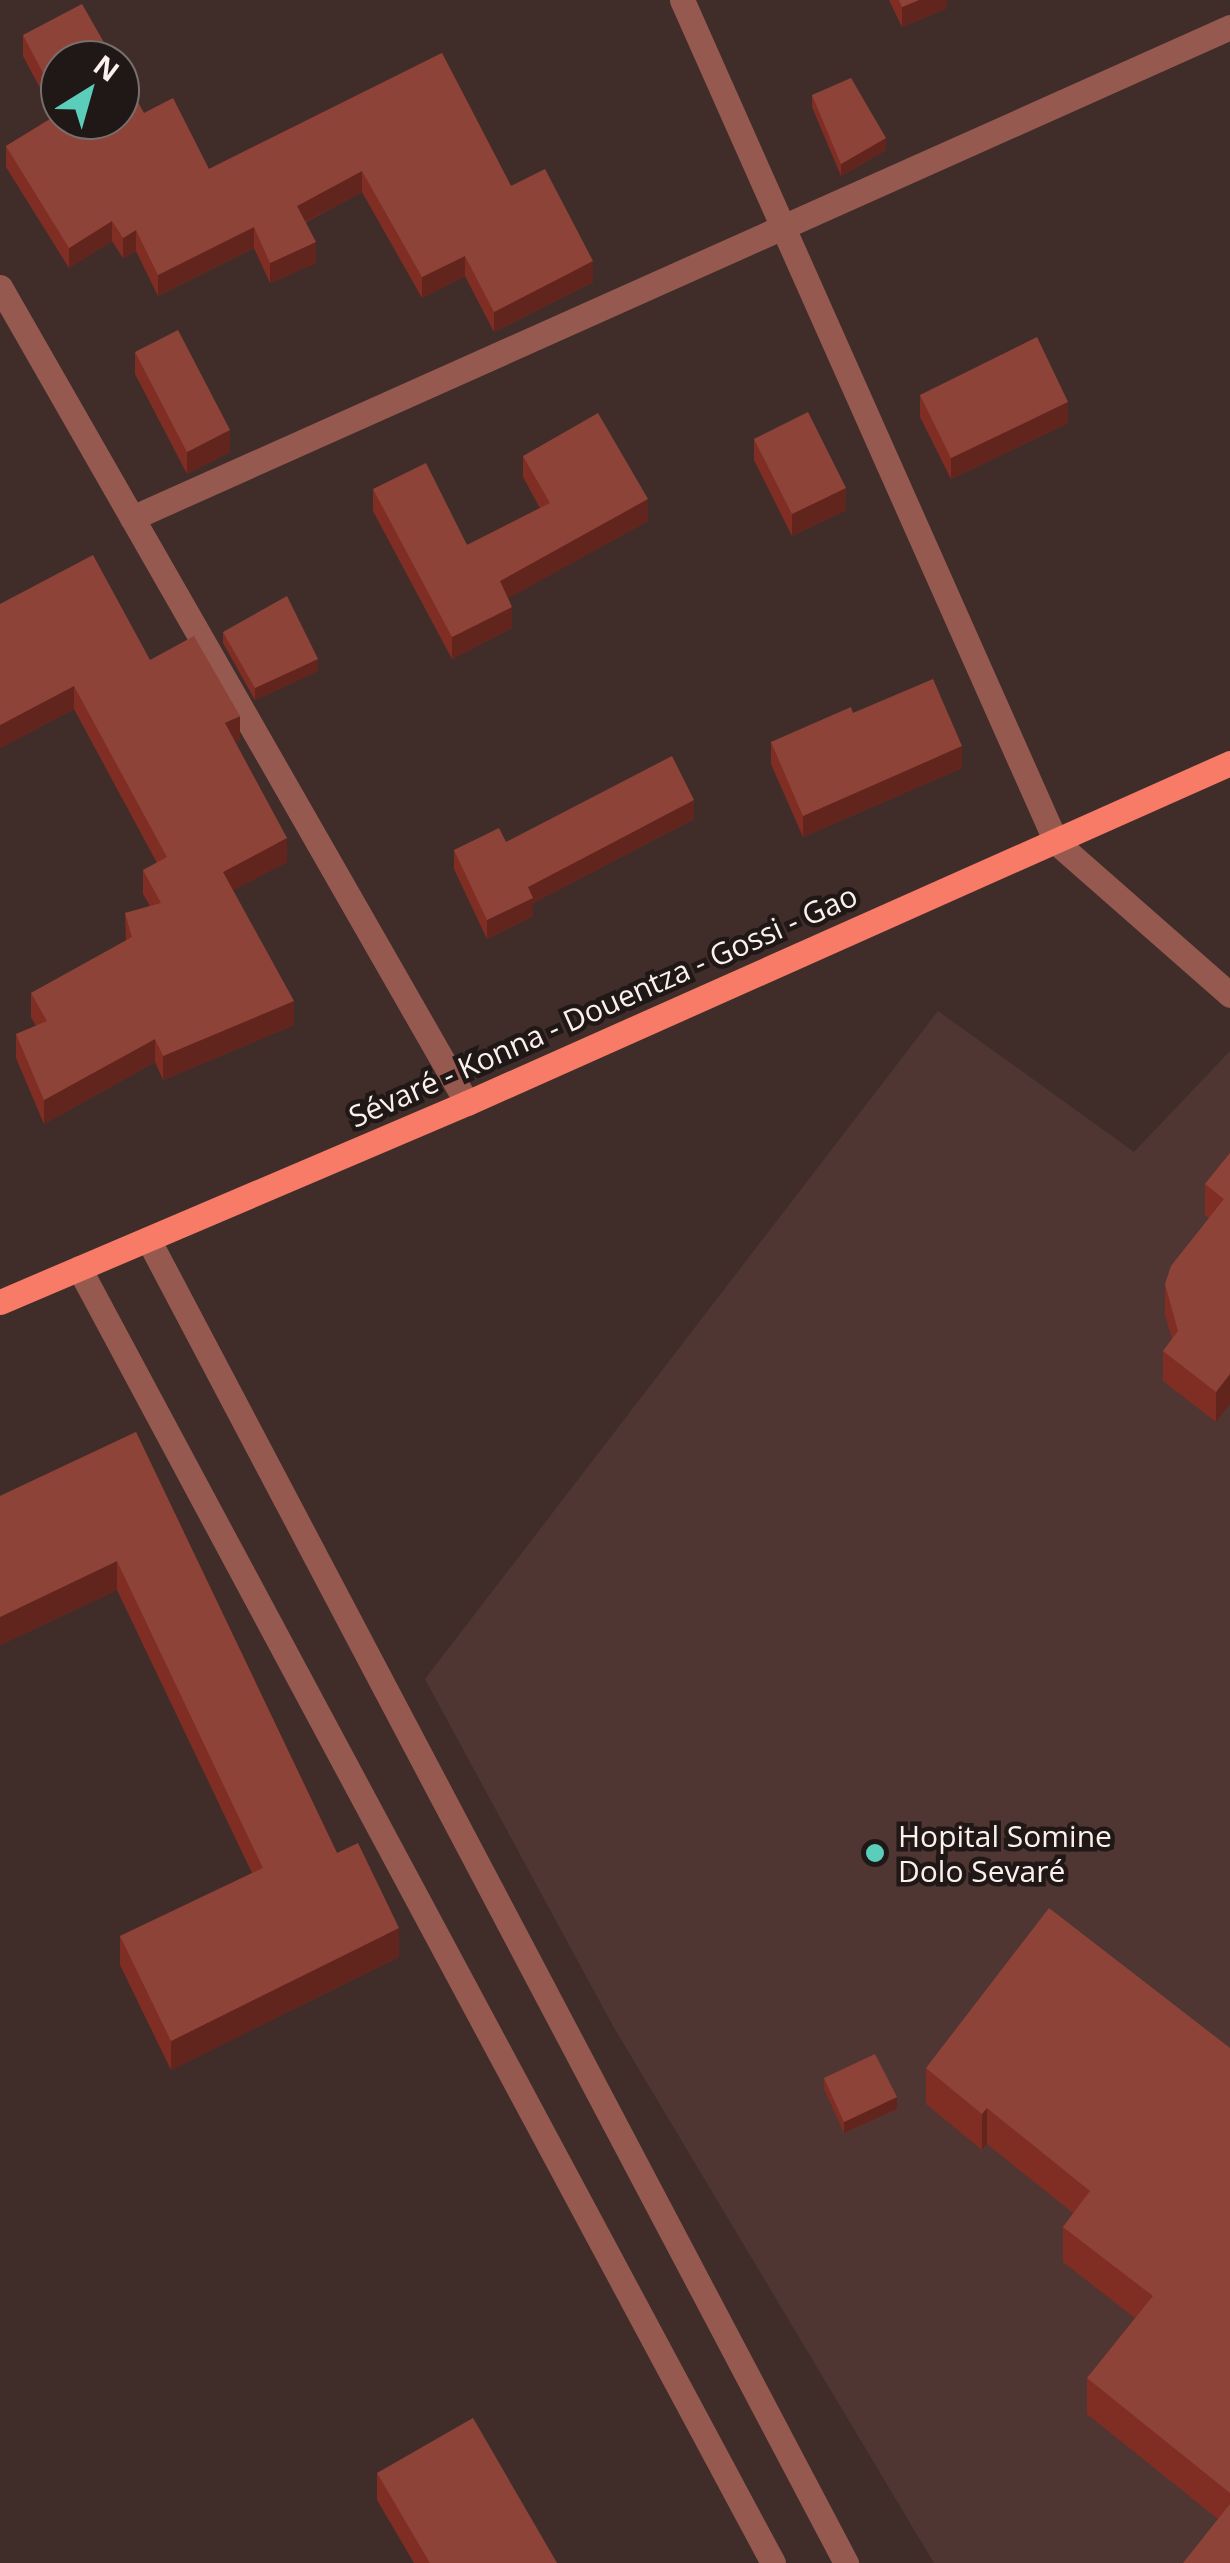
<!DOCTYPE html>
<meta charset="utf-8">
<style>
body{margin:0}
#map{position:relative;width:1230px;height:2563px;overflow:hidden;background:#402d2a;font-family:"Open Sans",sans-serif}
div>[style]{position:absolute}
.built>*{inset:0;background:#503632}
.lane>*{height:25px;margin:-12.5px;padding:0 12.5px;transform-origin:12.5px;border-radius:12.5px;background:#96594f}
.street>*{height:25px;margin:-12.5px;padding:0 12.5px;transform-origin:12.5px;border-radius:12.5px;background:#96594f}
.primary>*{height:25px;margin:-12.5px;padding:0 12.5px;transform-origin:12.5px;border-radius:12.5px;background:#f77b67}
.wall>*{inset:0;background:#802e23}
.shaded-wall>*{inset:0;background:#61251d}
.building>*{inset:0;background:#8e4339}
.dots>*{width:28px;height:28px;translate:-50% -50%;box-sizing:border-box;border:5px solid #201816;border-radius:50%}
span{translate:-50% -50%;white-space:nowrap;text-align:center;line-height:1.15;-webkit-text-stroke:9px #201816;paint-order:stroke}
.street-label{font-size:30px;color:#fcf0ed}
.poi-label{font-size:30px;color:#fcf0ed}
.left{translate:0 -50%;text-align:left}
.north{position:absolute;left:40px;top:40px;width:100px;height:100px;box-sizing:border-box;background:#201816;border:2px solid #786e6c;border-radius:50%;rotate:37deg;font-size:28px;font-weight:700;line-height:40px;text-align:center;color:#fcf0ed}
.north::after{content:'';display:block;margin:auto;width:35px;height:45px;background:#5bcebb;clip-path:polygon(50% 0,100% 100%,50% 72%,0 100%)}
</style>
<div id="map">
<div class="built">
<div style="clip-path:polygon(938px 1011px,1134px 1152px,1230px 1051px,1230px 2563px,934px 2563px,613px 2026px,425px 1679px)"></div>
</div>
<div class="lane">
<div style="left:1056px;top:842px;width:232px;rotate:41.3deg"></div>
</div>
<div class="street">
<div style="left:682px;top:0;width:921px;rotate:66.05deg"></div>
<div style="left:0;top:287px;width:940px;rotate:60.22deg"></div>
<div style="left:132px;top:518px;width:1203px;rotate:-24.09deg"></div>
<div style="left:148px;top:1239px;width:1497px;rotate:62.2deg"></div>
<div style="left:79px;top:1268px;width:1469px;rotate:61.81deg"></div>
</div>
<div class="primary">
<div style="left:0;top:1302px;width:508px;rotate:-23.08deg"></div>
<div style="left:467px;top:1103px;width:835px;rotate:-24.02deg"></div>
</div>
<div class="wall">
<div style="clip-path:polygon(889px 0,947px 0,947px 8px,902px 27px)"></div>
<div style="clip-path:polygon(23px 35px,60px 60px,60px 120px,144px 113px,209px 169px,442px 53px,511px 186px,593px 282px,494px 332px,465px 276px,422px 298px,362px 192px,306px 222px,316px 263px,270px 283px,254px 248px,158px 296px,136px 251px,123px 258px,112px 241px,69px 268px,6px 167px,6px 146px,55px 116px,23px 56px)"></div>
<div style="clip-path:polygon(812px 95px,886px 150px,841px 176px,812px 107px)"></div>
<div style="clip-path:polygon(135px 352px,230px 452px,187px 474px,135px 374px)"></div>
<div style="clip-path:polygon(920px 395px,1068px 423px,951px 479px,920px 417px)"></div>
<div style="clip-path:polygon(754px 439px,846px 510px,792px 536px,754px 460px)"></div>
<div style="clip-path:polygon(523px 456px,648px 521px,508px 598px,512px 628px,452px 659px,373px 511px,373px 489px,467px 545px,540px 508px,523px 477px)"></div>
<div style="clip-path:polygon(0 604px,150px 660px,240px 740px,235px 742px,287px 862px,233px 890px,294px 1025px,163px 1080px,155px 1062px,44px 1124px,16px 1058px,16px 1034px,36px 1026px,31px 1017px,31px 993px,126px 941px,125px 913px,150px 906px,143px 894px,143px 870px,157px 863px,74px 709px,0 748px)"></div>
<div style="clip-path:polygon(223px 632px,318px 671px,255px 700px,223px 643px)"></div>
<div style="clip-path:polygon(853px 713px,962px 768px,803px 837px,771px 764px,771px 742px)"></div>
<div style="clip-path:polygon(694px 819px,533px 903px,533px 916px,487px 939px,454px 869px,454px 850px)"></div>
<div style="clip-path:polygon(1230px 1153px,1216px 1422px,1163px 1381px,1163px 1351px,1172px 1339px,1165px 1315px,1165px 1284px,1209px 1218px,1205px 1215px,1205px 1184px)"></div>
<div style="clip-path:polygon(136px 1432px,337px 1853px,399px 1957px,171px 2070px,120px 1965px,120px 1936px,252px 1873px,117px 1590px,0 1645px,0 1496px)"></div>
<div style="clip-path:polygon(1230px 2048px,1230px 2563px,1218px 2519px,1087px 2414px,1087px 2378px,1135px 2318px,1063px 2262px,1063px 2227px,1073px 2213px,987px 2144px,982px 2150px,926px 2104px,926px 2068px)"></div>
<div style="clip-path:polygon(824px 2078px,897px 2109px,844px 2133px,824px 2089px)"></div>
<div style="clip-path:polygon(377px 2473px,557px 2563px,414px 2563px,377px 2500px)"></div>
</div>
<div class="shaded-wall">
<div style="clip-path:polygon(919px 0,947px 0,947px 8px,902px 27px,902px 7px)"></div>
<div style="clip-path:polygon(886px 138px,886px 150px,841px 176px,841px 164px)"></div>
<div style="clip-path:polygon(362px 171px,362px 192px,297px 226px,297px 206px)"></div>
<div style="clip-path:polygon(112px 221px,112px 241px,69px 268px,69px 248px)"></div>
<div style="clip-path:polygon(254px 227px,254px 248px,158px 296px,158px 275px)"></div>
<div style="clip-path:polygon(136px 230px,136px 251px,123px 258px,123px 238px)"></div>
<div style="clip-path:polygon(316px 242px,316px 263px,270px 283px,270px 263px)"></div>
<div style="clip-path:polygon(465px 256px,465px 276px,422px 298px,422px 277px)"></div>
<div style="clip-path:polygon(593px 261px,593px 282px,494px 332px,494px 312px)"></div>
<div style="clip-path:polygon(1068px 402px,1068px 423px,951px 479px,951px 458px)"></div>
<div style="clip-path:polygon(230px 430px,230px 452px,187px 474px,187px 452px)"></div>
<div style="clip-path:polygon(846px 488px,846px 510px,792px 536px,792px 514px)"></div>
<div style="clip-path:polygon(648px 499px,648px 521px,500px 603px,500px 581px)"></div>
<div style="clip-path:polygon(512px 607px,512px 628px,452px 659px,452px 637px)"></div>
<div style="clip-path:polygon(318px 659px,318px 671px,255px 700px,255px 688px)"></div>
<div style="clip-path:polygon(74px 686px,74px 709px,0 748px,0 725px)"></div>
<div style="clip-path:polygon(240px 716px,240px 740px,225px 747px,225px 723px)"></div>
<div style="clip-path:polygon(962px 746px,962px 768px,803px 837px,803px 816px)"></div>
<div style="clip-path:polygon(694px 800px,694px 819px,533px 903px,533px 916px,487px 939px,487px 920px,528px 887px)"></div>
<div style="clip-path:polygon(287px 838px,287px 862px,223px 896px,223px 872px)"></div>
<div style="clip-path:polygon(294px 1001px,294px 1025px,163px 1080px,163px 1056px)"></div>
<div style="clip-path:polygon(155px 1039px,155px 1062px,44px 1124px,44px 1100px)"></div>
<div style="clip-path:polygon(1230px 1374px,1230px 1404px,1216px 1422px,1216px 1392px)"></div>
<div style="clip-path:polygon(117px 1561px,117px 1590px,0 1645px,0 1617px)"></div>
<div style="clip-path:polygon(399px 1928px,399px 1957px,171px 2070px,171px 2041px)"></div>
<div style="clip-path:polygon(897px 2097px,897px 2109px,844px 2133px,844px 2122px)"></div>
<div style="clip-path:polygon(987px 2108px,987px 2144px,982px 2150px,982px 2114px)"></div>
</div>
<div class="building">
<div style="clip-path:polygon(899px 0,919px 0,902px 7px)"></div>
<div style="clip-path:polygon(82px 4px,114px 60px,60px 60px,60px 105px,23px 35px)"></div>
<div style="clip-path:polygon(442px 53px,511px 186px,545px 169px,593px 261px,494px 312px,465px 256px,422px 277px,362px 171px,297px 206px,316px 242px,270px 263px,254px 227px,158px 275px,136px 230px,123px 238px,112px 221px,69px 248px,6px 146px,60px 113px,60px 120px,120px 120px,120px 70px,144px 113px,173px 98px,209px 169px)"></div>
<div style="clip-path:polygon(851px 78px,886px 138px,841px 164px,812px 95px)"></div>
<div style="clip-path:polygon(178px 330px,230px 430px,187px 452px,135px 352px)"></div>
<div style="clip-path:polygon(1037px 337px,1068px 402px,951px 458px,920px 395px)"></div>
<div style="clip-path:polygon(808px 412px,846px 488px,792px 514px,754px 439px)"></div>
<div style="clip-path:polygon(598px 413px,648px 499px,500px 581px,512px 607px,452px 637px,373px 489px,426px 463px,467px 545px,550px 503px,523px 456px)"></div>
<div style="clip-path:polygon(93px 555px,150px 660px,194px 636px,240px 716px,225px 723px,287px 838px,223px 872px,294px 1001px,163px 1056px,155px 1039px,44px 1100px,16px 1034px,47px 1021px,31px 993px,132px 937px,125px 913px,161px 903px,143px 870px,167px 857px,74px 686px,0 725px,0 604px)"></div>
<div style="clip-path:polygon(287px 596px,318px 659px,255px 688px,223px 632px)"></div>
<div style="clip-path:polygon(933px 679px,962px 746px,803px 816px,771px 742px,851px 707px,853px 713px)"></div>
<div style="clip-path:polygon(672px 756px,694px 800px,528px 887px,533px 898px,487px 920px,454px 850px,499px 828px,506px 842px)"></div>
<div style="clip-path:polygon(1230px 1153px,1230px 1374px,1216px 1392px,1163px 1351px,1178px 1331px,1165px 1284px,1171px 1266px,1224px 1199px,1205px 1184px)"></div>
<div style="clip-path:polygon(136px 1432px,337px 1853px,358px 1843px,399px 1928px,171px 2041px,120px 1936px,263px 1868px,117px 1561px,0 1617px,0 1496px)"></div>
<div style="clip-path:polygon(1049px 1908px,1230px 2048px,1230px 2493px,1087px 2378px,1153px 2296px,1063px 2227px,1090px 2191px,987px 2108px,982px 2114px,926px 2068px)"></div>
<div style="clip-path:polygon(875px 2054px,897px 2097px,844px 2122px,824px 2078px)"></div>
<div style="clip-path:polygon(473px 2418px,557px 2563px,430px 2563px,377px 2473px)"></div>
<div style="clip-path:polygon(1230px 2504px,1230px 2563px,1183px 2563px)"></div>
</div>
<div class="dots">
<div style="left:875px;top:1853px;background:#5bcebb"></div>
</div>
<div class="street-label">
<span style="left:603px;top:1006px;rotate:-24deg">Sévaré - Konna - Douentza - Gossi - Gao</span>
</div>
<div class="poi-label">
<span class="left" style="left:898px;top:1853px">Hopital Somine<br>Dolo Sevaré</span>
</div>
<div class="north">N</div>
</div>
